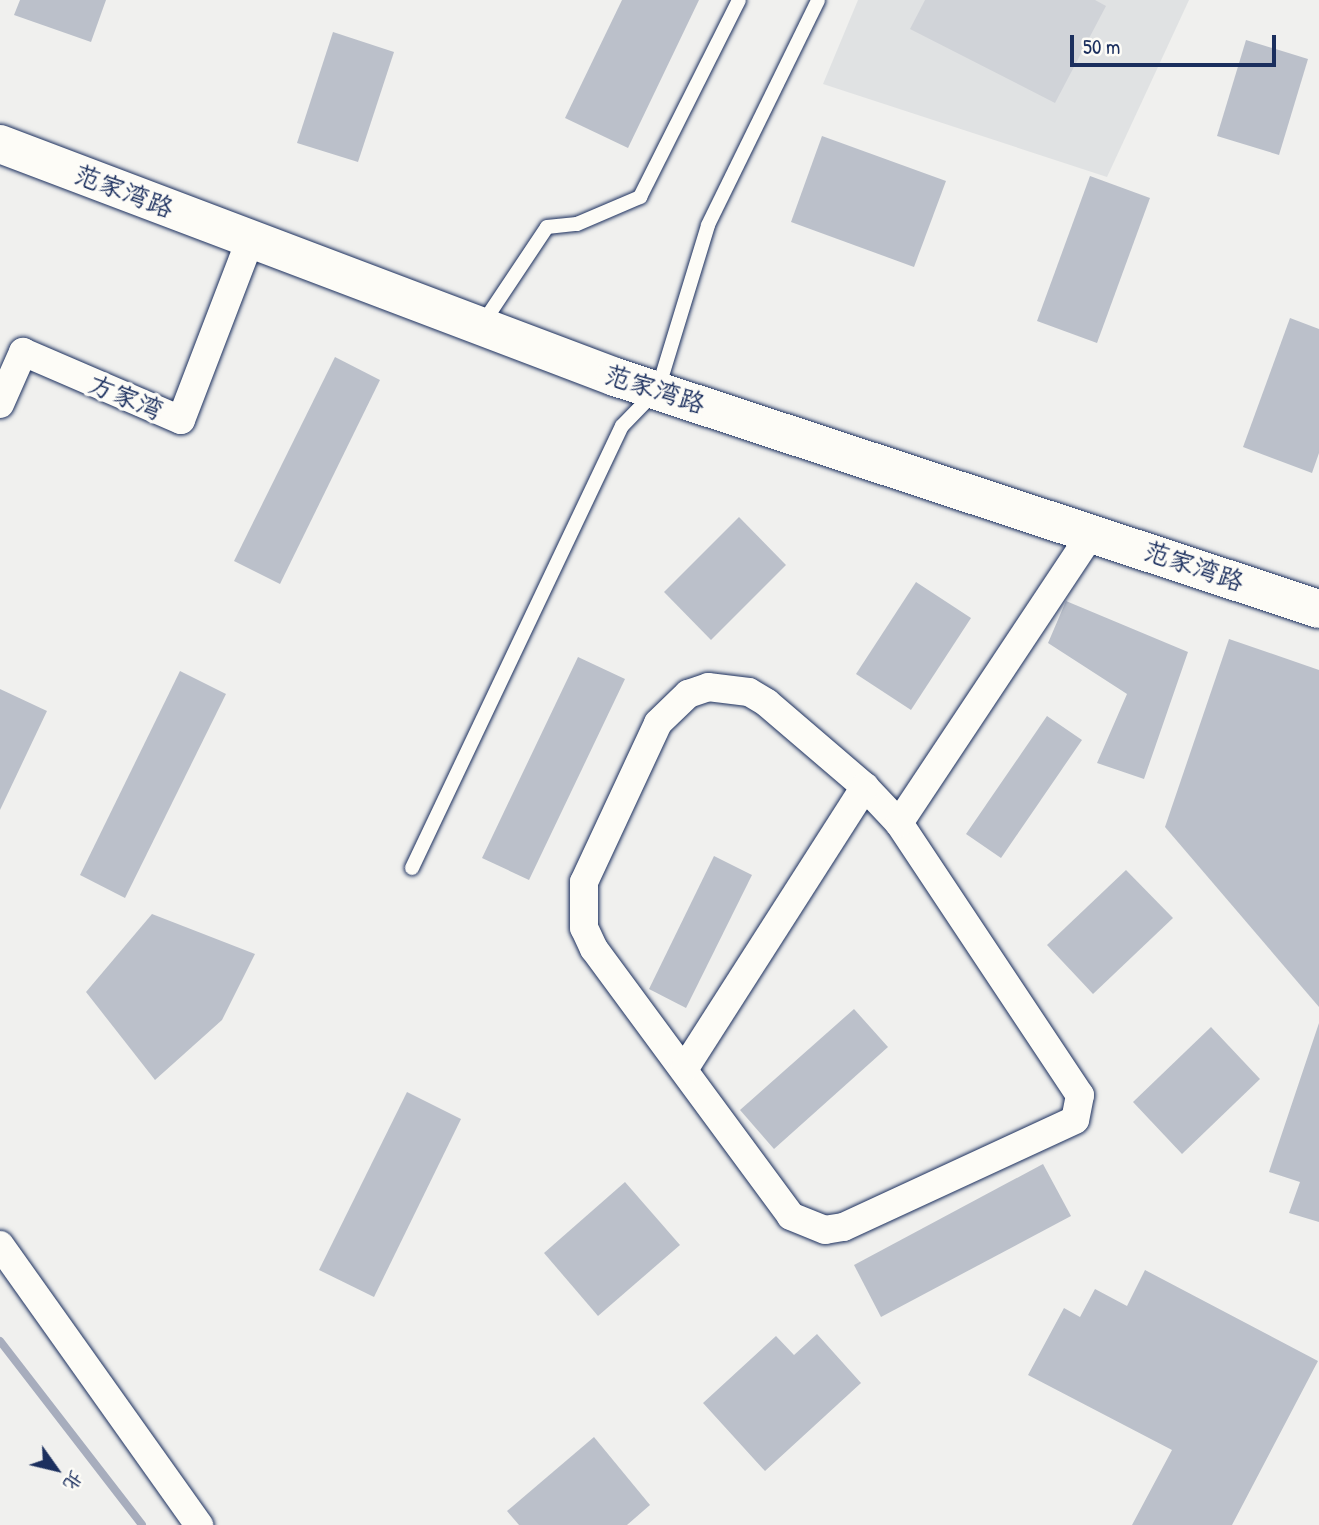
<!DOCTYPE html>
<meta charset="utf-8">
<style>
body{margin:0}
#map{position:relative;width:1319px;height:1525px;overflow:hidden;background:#f0f0ee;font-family:"Patrick Hand","LXGW WenKai TC",sans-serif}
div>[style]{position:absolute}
.built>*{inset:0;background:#e0e2e3}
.green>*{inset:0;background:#d0d3d8}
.stream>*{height:8px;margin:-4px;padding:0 4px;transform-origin:4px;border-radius:4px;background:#a7adbd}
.building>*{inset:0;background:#bbc0ca}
.roads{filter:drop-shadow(0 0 2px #1b2f5e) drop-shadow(0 0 2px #1b2f5e)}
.lane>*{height:14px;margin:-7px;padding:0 7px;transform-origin:7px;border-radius:7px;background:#fdfcf7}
.street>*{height:28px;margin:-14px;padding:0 14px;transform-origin:14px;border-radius:14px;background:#fdfcf7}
.secondary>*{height:38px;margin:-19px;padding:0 19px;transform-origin:19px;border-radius:19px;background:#fdfcf7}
span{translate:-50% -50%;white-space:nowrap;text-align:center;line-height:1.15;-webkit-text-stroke:7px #fdfcf7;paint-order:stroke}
.street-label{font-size:26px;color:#1b2f5e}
.north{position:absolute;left:21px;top:1434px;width:70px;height:70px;-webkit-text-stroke:5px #fdfcf7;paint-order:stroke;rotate:124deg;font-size:19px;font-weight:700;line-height:28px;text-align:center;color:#1b2f5e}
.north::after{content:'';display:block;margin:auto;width:24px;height:32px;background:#1b2f5e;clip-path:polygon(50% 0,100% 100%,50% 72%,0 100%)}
.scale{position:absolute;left:1070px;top:35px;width:206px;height:32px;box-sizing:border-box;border:4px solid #1b2f5e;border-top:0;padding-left:9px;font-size:21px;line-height:24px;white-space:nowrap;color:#1b2f5e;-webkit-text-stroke:5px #fdfcf7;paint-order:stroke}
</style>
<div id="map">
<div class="built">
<div style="clip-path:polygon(858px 0,1189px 0,1107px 177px,823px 84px)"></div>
</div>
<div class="green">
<div style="clip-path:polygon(925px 0,1095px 0,1106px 6px,1055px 103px,910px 29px)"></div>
</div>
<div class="stream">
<div style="left:0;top:1341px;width:232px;rotate:52.3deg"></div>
</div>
<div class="building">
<div style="clip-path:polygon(20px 0,106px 0,91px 42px,14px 15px)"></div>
<div style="clip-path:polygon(622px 0,699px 0,628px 148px,565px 118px)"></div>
<div style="clip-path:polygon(333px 32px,394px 52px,358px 162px,297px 143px)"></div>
<div style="clip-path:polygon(1246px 40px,1308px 59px,1279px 155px,1217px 136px)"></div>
<div style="clip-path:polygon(822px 136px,946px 181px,914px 267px,791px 222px)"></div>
<div style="clip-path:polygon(1090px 176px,1150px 198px,1097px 343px,1037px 321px)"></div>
<div style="clip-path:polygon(1290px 318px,1319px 329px,1319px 453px,1312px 473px,1243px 447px)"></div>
<div style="clip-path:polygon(335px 357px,380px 380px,280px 584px,234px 561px)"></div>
<div style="clip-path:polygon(739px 517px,786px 565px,711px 640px,664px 592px)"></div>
<div style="clip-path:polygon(916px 582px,971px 618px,911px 710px,856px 674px)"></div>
<div style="clip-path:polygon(1066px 601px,1188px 652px,1144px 779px,1097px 763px,1127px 694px,1048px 643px)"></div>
<div style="clip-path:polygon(1229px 639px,1319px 670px,1319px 1007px,1165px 827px)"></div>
<div style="clip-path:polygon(578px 657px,625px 679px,529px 880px,482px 858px)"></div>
<div style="clip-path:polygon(180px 671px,226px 694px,125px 898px,80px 875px)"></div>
<div style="clip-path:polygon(0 689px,47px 711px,0 810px)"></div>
<div style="clip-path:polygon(1047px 716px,1082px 740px,1001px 858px,966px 834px)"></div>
<div style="clip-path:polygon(714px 856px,752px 875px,686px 1008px,649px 989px)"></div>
<div style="clip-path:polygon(1126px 870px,1173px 918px,1093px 994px,1047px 945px)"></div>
<div style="clip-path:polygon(152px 914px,255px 954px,222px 1020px,155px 1080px,86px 992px)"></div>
<div style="clip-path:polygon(854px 1009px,888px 1047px,774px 1149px,740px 1110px)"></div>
<div style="clip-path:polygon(1319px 1023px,1319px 1222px,1289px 1213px,1300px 1182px,1269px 1172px)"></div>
<div style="clip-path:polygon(1211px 1027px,1260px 1079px,1182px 1154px,1133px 1102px)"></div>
<div style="clip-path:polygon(407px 1092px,461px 1119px,374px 1297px,319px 1270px)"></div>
<div style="clip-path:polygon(1043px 1164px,1071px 1216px,881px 1317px,854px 1265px)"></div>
<div style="clip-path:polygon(625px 1182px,680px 1245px,598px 1316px,544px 1253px)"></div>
<div style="clip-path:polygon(1145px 1270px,1318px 1361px,1232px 1525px,1132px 1525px,1172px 1450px,1028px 1375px,1064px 1308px,1080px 1317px,1095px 1289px,1127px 1306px)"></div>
<div style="clip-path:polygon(817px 1334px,861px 1383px,765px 1471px,703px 1403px,776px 1336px,794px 1355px)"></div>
<div style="clip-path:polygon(594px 1437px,650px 1505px,627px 1525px,519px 1525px,507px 1511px)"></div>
</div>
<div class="roads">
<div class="lane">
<div style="left:483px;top:323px;width:115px;rotate:-56.3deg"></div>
<div style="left:547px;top:227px;width:30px;rotate:-6deg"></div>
<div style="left:577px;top:224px;width:69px;rotate:-23.2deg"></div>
<div style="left:640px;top:197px;width:220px;rotate:-63.3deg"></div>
<div style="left:412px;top:868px;width:489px;rotate:-64.6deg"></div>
<div style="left:622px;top:426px;width:52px;rotate:-45.8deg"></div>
<div style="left:658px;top:389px;width:171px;rotate:-73deg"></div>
<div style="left:708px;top:225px;width:250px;rotate:-63.9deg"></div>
</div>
<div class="street">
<div style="left:0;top:404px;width:57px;rotate:-66.1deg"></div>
<div style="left:23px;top:352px;width:172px;rotate:23.3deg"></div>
<div style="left:181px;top:420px;width:193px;rotate:-69deg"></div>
<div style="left:708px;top:687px;width:41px;rotate:7deg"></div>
<div style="left:749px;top:692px;width:21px;rotate:31deg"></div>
<div style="left:767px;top:703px;width:129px;rotate:40.6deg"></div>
<div style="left:865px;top:787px;width:50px;rotate:46.6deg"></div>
<div style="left:899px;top:823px;width:327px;rotate:56.4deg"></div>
<div style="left:1080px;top:1095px;width:25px;rotate:101deg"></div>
<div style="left:1075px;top:1120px;width:255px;rotate:155.2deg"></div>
<div style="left:843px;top:1227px;width:18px;rotate:171deg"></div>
<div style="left:825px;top:1230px;width:37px;rotate:-158deg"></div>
<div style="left:791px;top:1216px;width:332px;rotate:-126.4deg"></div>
<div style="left:594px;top:949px;width:23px;rotate:-115deg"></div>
<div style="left:584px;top:928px;width:46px;rotate:-90deg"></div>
<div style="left:584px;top:882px;width:175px;rotate:-65deg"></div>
<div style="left:658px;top:723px;width:42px;rotate:-44deg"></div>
<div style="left:688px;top:694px;width:21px;rotate:-19deg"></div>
<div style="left:899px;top:823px;width:349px;rotate:-56.4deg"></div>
<div style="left:685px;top:1068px;width:334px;rotate:-57.4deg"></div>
<div style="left:0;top:1245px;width:344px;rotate:54.6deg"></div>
</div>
<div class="secondary">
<div style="left:0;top:144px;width:658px;rotate:20.75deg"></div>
<div style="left:615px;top:377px;width:741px;rotate:18.24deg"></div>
</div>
</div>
<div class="street-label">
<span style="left:124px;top:191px;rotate:21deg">范家湾路</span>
<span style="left:655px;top:389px;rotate:18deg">范家湾路</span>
<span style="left:126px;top:397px;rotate:23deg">方家湾</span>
<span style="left:1194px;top:566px;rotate:19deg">范家湾路</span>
</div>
<div class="north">北</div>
<div class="scale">50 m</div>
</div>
